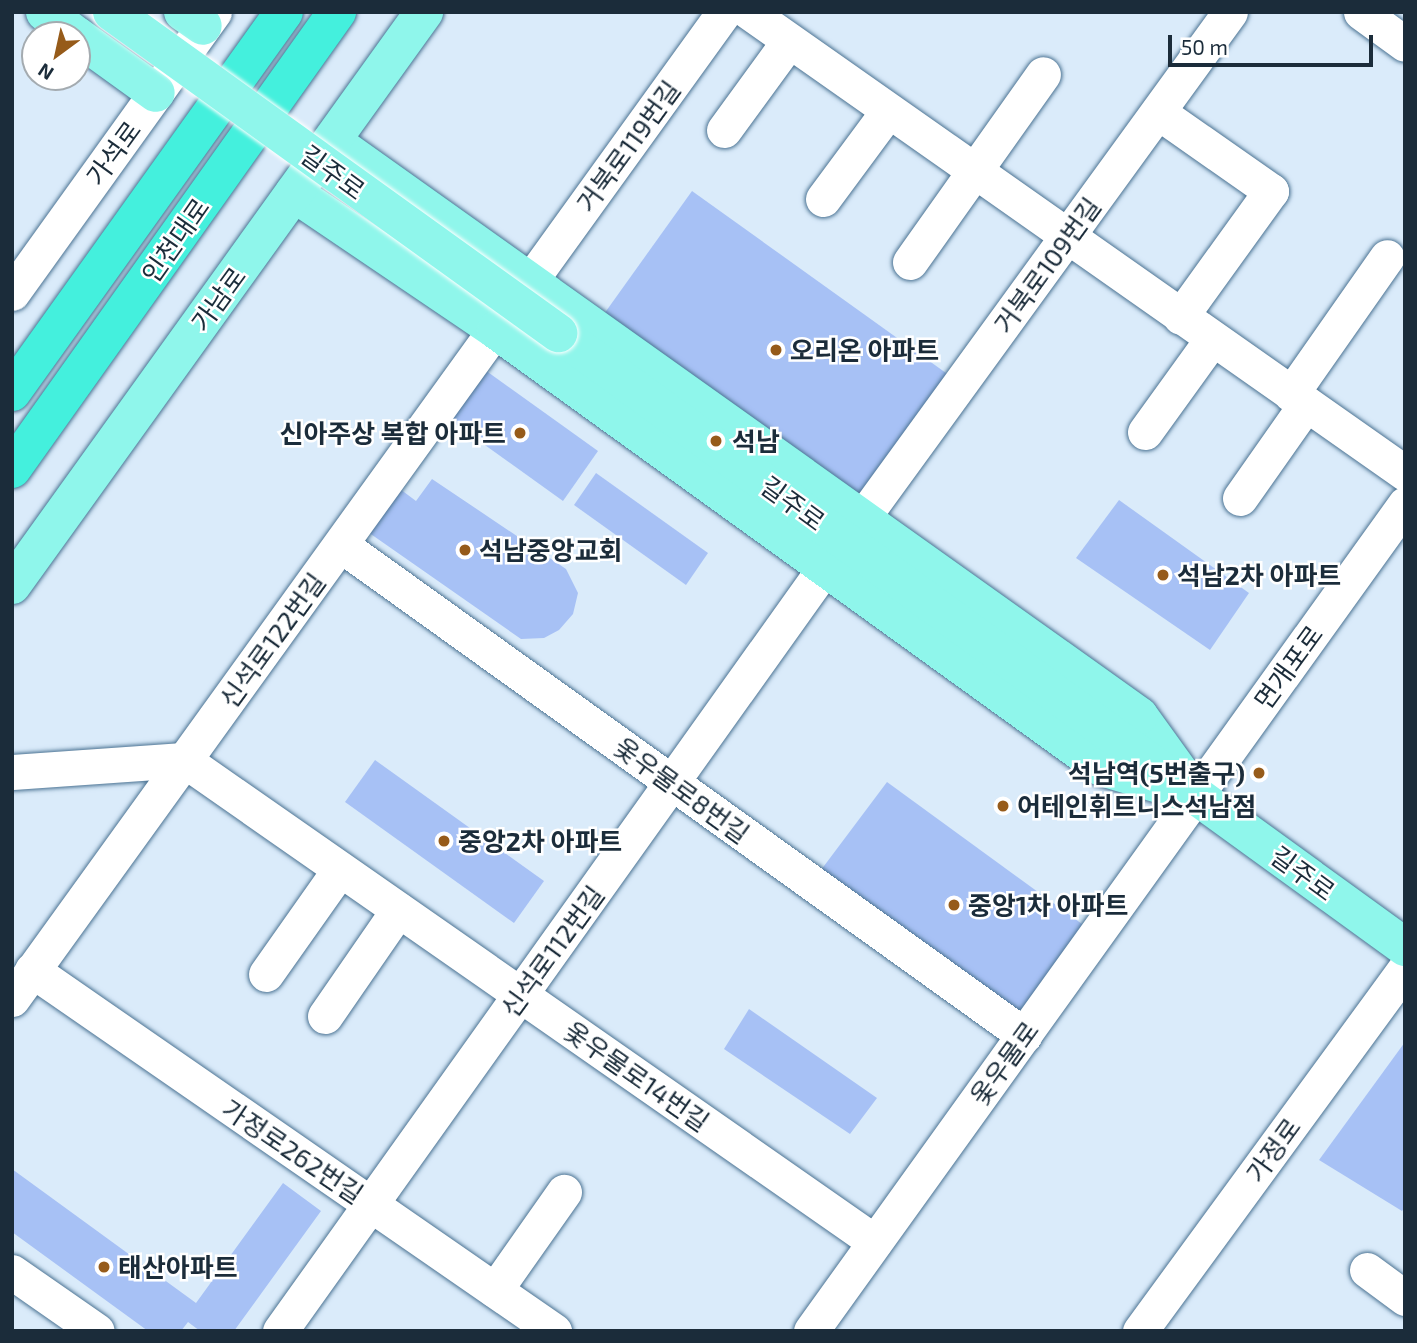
<!DOCTYPE html>
<meta charset="utf-8">
<style>
body{margin:0}
#map{position:relative;width:1417px;height:1343px;overflow:hidden;background:#daebfa;font-family:"Exo 2","Noto Sans KR",sans-serif}
div>[style]{position:absolute}
.building>*{inset:0;background:#a7c1f5}
.roads{filter:drop-shadow(0 0 2px #4b7393) drop-shadow(0 0 2px #4b7393)}
.minor>*{height:35px;margin:-17.5px;padding:0 17.5px;transform-origin:17.5px;border-radius:17.5px;background:#fff}
.major>*{height:38px;margin:-19px;padding:0 19px;transform-origin:19px;border-radius:19px;background:#8ff6eb}
.highway>*{height:38px;margin:-19px;padding:0 19px;transform-origin:19px;border-radius:19px;background:#44f0dd}
.bridges{filter:drop-shadow(0 0 2px #fff) drop-shadow(0 0 2px #fff)}
.major-bridge>*{height:38px;margin:-19px;padding:0 19px;transform-origin:19px;border-radius:19px;background:#8ff6eb}
.dots>*{width:19px;height:19px;translate:-50% -50%;box-sizing:border-box;border:4px solid #fff;border-radius:50%}
span{translate:-50% -50%;white-space:nowrap;text-align:center;line-height:1.15;-webkit-text-stroke:5px #fff;paint-order:stroke}
.street-label{font-size:26px;color:#1b2c3a}
.poi-label{font-size:26px;color:#1b2c3a;font-weight:700}
.left{translate:0 -50%;text-align:left}
.right{translate:-100% -50%;text-align:right}
.frame{position:absolute;inset:0;border:14px solid #1b2c3a;pointer-events:none}
.north{position:absolute;left:21px;top:21px;width:70px;height:70px;box-sizing:border-box;background:#fff;border:2px solid #a4abb0;border-radius:50%;rotate:213deg;font-size:19px;font-weight:700;line-height:28px;text-align:center;color:#1b2c3a}
.north::after{content:'';display:block;margin:auto;width:24px;height:32px;background:#965b1a;clip-path:polygon(50% 0,100% 100%,50% 72%,0 100%)}
.scale{position:absolute;left:1168px;top:35px;width:205px;height:32px;box-sizing:border-box;border:4px solid #1b2c3a;border-top:0;padding-left:9px;font-size:21px;line-height:24px;white-space:nowrap;color:#1b2c3a;-webkit-text-stroke:5px #fff;paint-order:stroke}
</style>
<div id="map">
<div class="building">
<div style="clip-path:polygon(692px 191px,953px 378px,859px 509px,599px 321px)"></div>
<div style="clip-path:polygon(478px 365px,598px 451px,563px 501px,443px 415px)"></div>
<div style="clip-path:polygon(596px 473px,708px 553px,686px 585px,574px 505px)"></div>
<div style="clip-path:polygon(432px 479px,566px 569px,578px 593px,573px 614px,559px 630px,544px 638px,521px 639px,365px 530px,396px 486px,416px 501px)"></div>
<div style="clip-path:polygon(1119px 500px,1249px 593px,1210px 650px,1076px 558px)"></div>
<div style="clip-path:polygon(375px 760px,544px 881px,514px 923px,345px 802px)"></div>
<div style="clip-path:polygon(887px 782px,1093px 932px,1024px 1028px,815px 878px)"></div>
<div style="clip-path:polygon(749px 1009px,877px 1098px,850px 1134px,724px 1049px)"></div>
<div style="clip-path:polygon(1405px 1042px,1405px 1207px,1402px 1211px,1319px 1160px)"></div>
<div style="clip-path:polygon(12px 1169px,196px 1303px,283px 1183px,321px 1211px,234px 1331px,200px 1331px,188px 1322px,181px 1331px,148px 1331px,12px 1232px)"></div>
</div>
<div class="roads">
<div class="minor">
<div style="left:749px;top:12px;width:802px;rotate:35.1deg"></div>
<div style="left:1361px;top:12px;width:54px;rotate:36deg"></div>
<div style="left:1158px;top:112px;width:138px;rotate:35deg"></div>
<div style="left:1271px;top:191px;width:155px;rotate:125.8deg"></div>
<div style="left:724px;top:130px;width:110px;rotate:-53.9deg"></div>
<div style="left:823px;top:199px;width:109px;rotate:-53.5deg"></div>
<div style="left:910px;top:262px;width:230px;rotate:-54.7deg"></div>
<div style="left:12px;top:293px;width:346px;rotate:-54.3deg"></div>
<div style="left:1291px;top:394px;width:167px;rotate:-55deg"></div>
<div style="left:1145px;top:432px;width:115px;rotate:-54.2deg"></div>
<div style="left:1240px;top:498px;width:115px;rotate:-54.9deg"></div>
<div style="left:863px;top:517px;width:624px;rotate:-53.99deg"></div>
<div style="left:341px;top:545px;width:841px;rotate:35.66deg"></div>
<div style="left:12px;top:772px;width:172px;rotate:-4deg"></div>
<div style="left:184px;top:760px;width:842px;rotate:34.9deg"></div>
<div style="left:32px;top:970px;width:635px;rotate:34.67deg"></div>
<div style="left:266px;top:974px;width:128px;rotate:-54.8deg"></div>
<div style="left:12px;top:999px;width:1217px;rotate:-54.19deg"></div>
<div style="left:325px;top:1016px;width:129px;rotate:-55.4deg"></div>
<div style="left:1367px;top:1270px;width:47px;rotate:36.4deg"></div>
<div style="left:12px;top:1272px;width:103px;rotate:34.8deg"></div>
<div style="left:495px;top:1290px;width:120px;rotate:-54.9deg"></div>
<div style="left:280px;top:1331px;width:935px;rotate:-54.49deg"></div>
<div style="left:811px;top:1331px;width:1018px;rotate:-54.31deg"></div>
<div style="left:1140px;top:1331px;width:449px;rotate:-53.8deg"></div>
</div>
<div class="major">
<div style="left:45px;top:12px;width:39px;rotate:37deg"></div>
<div style="left:183px;top:12px;width:24px;rotate:35deg"></div>
<div style="left:77px;top:36px;width:97px;rotate:35.8deg"></div>
<div style="left:294px;top:193px;width:244px;rotate:34.1deg"></div>
<div style="left:496px;top:330px;width:747px;rotate:35.8deg"></div>
<div style="left:1102px;top:767px;width:98px;rotate:16.6deg"></div>
<div style="left:1196px;top:795px;width:97px;rotate:-125.8deg"></div>
<div style="left:1139px;top:716px;width:991px;rotate:-144.53deg"></div>
<div style="left:558px;top:333px;width:1046px;rotate:35.94deg"></div>
<div style="left:12px;top:585px;width:706px;rotate:-54.28deg"></div>
</div>
<div class="highway">
<div style="left:12px;top:392px;width:467px;rotate:-54.4deg"></div>
<div style="left:12px;top:469px;width:561px;rotate:-54.58deg"></div>
</div>
</div>
<div class="bridges">
<div class="major-bridge">
<div style="left:112px;top:12px;width:550px;rotate:35.74deg"></div>
</div>
</div>
<div class="dots">
<div style="left:776px;top:350px;background:#965b1a"></div>
<div style="left:520px;top:433px;background:#965b1a"></div>
<div style="left:716px;top:441px;background:#965b1a"></div>
<div style="left:465px;top:550px;background:#965b1a"></div>
<div style="left:1163px;top:575px;background:#965b1a"></div>
<div style="left:1259px;top:773px;background:#965b1a"></div>
<div style="left:1003px;top:806px;background:#965b1a"></div>
<div style="left:444px;top:841px;background:#965b1a"></div>
<div style="left:954px;top:905px;background:#965b1a"></div>
<div style="left:104px;top:1267px;background:#965b1a"></div>
</div>
<div class="street-label">
<span style="left:628px;top:146px;rotate:-54deg">거북로119번길</span>
<span style="left:113px;top:153px;rotate:-54deg">가석로</span>
<span style="left:333px;top:172px;rotate:36deg">길주로</span>
<span style="left:175px;top:240px;rotate:-55deg">인천대로</span>
<span style="left:1047px;top:265px;rotate:-54deg">거북로109번길</span>
<span style="left:218px;top:299px;rotate:-54deg">가남로</span>
<span style="left:793px;top:503px;rotate:36deg">길주로</span>
<span style="left:272px;top:640px;rotate:-54deg">신석로122번길</span>
<span style="left:1288px;top:667px;rotate:-54deg">면개포로</span>
<span style="left:682px;top:790px;rotate:36deg">옻우물로8번길</span>
<span style="left:1303px;top:873px;rotate:36deg">길주로</span>
<span style="left:552px;top:951px;rotate:-54deg">신석로112번길</span>
<span style="left:1004px;top:1063px;rotate:-54deg">옻우물로</span>
<span style="left:637px;top:1076px;rotate:35deg">옻우물로14번길</span>
<span style="left:1273px;top:1150px;rotate:-54deg">가정로</span>
<span style="left:293px;top:1151px;rotate:34deg">가정로262번길</span>
</div>
<div class="poi-label">
<span class="left" style="left:790px;top:350px">오리온 아파트</span>
<span class="right" style="left:506px;top:433px">신아주상 복합 아파트</span>
<span class="left" style="left:732px;top:441px">석남</span>
<span class="left" style="left:479px;top:550px">석남중앙교회</span>
<span class="left" style="left:1177px;top:575px">석남2차 아파트</span>
<span class="right" style="left:1245px;top:773px">석남역(5번출구)</span>
<span class="left" style="left:1017px;top:806px">어테인휘트니스석남점</span>
<span class="left" style="left:458px;top:841px">중앙2차 아파트</span>
<span class="left" style="left:968px;top:905px">중앙1차 아파트</span>
<span class="left" style="left:118px;top:1267px">태산아파트</span>
</div>
<div class="frame"></div>
<div class="north">N</div>
<div class="scale">50 m</div>
</div>
